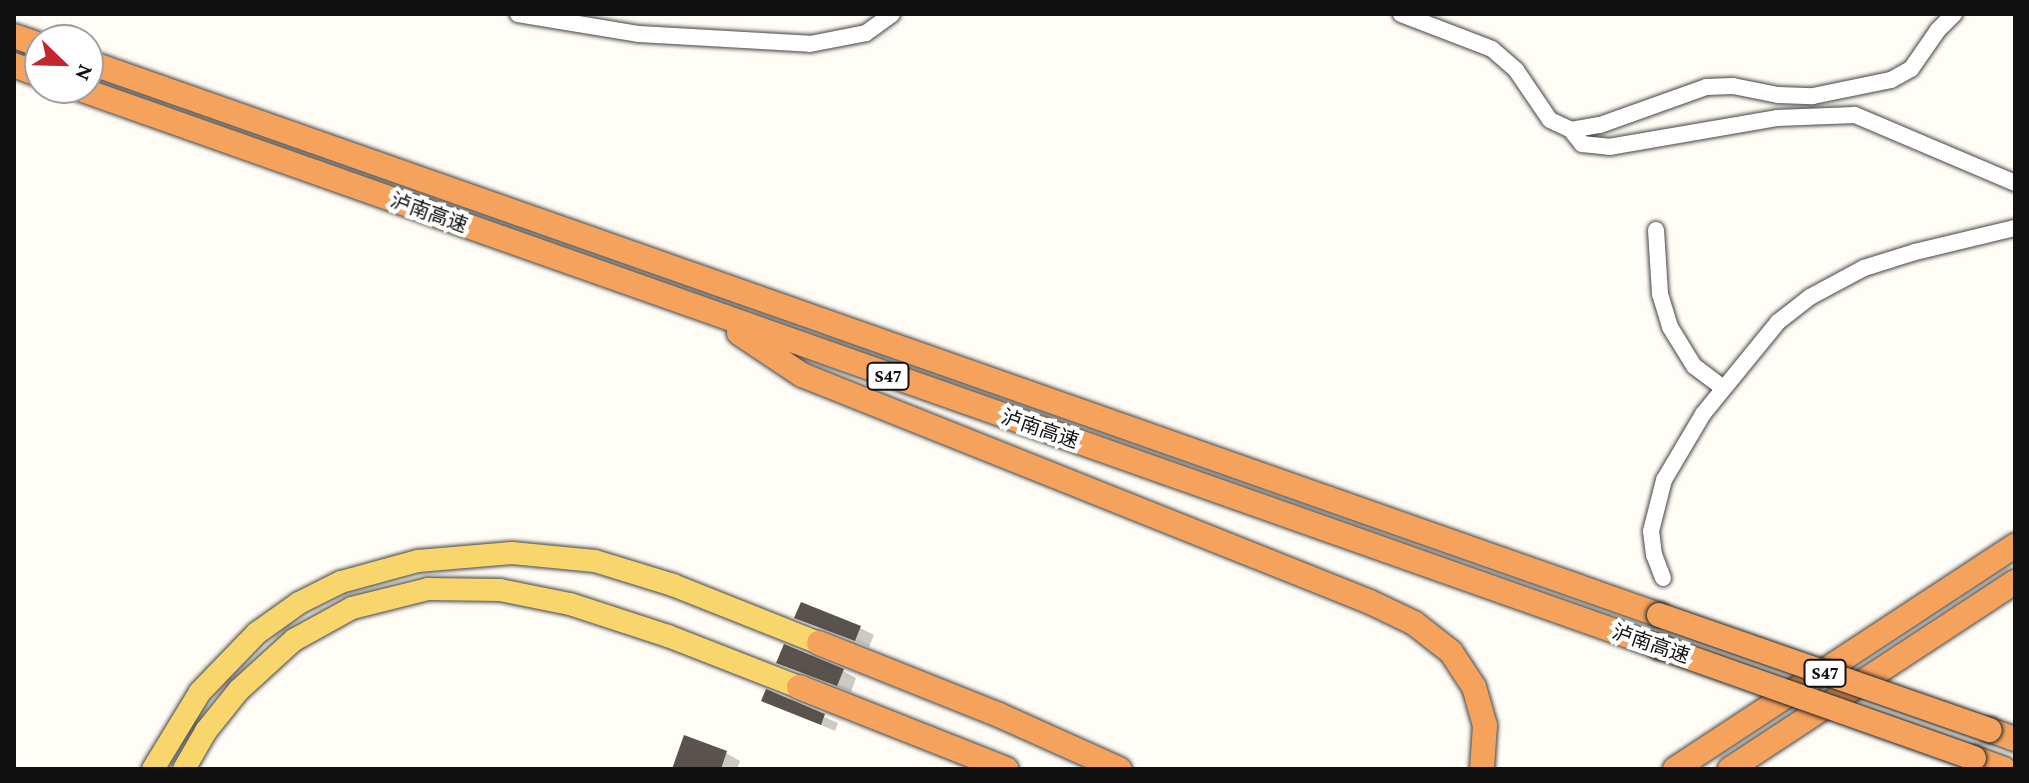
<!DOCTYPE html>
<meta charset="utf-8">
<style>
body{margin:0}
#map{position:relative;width:2029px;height:783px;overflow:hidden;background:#fffdf5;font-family:"Crimson Pro","Noto Sans SC",serif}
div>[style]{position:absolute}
.shadow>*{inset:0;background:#0003}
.building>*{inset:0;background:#5a524d}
.roads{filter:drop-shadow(0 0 2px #444) drop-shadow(0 0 2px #444)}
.minor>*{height:16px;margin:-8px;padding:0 8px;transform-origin:8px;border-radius:8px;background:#fff}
.major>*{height:22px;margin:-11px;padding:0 11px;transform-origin:11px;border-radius:11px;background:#f9d66b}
.highway>*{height:24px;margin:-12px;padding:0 12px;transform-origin:12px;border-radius:12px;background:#f5a25d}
.bridges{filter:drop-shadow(0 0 2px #222) drop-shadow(0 0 2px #222)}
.highway-bridge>*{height:24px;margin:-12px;padding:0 12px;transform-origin:12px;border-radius:12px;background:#f5a25d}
span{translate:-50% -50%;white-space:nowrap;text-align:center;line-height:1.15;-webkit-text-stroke:8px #fff;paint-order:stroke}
.shield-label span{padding:2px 6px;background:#fff;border:2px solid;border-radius:6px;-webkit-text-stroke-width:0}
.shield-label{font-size:18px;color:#111;font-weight:700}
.street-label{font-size:20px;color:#111}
.frame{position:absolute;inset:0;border:16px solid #111;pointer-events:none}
.north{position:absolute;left:24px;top:24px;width:80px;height:80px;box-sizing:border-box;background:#fff;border:2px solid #a0a0a0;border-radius:50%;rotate:113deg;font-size:22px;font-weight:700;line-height:32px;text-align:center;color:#111}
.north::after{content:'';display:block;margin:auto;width:28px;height:36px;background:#c4262e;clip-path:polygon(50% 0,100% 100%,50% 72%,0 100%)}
</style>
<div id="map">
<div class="shadow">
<div style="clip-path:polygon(797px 617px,860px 628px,874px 635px,869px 647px)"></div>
<div style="clip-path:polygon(779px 662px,843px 671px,856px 678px,851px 692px)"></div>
<div style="clip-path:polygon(767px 692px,838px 723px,835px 731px,763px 700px)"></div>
<div style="clip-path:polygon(726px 753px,740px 761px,737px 769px,674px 769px)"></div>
</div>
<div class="building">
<div style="clip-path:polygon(801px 602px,861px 626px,855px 641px,794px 618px)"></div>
<div style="clip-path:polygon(784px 644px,844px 669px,837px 686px,776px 663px)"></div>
<div style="clip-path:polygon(766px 689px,825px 714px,821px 725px,761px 701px)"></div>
<div style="clip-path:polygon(684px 735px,727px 751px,721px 769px,672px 769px)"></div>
</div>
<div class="roads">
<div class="minor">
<div style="left:518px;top:14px;width:123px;rotate:9.4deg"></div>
<div style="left:639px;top:34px;width:171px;rotate:3.3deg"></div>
<div style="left:810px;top:44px;width:57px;rotate:-11.1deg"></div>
<div style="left:866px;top:33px;width:32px;rotate:-36deg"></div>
<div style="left:1401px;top:14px;width:97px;rotate:21deg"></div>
<div style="left:1492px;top:49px;width:32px;rotate:41deg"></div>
<div style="left:1516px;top:70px;width:60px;rotate:55.8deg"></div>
<div style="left:1550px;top:120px;width:23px;rotate:25deg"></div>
<div style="left:1571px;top:130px;width:29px;rotate:-10deg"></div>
<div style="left:1600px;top:125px;width:113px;rotate:-19.7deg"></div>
<div style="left:1706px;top:87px;width:27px;rotate:-2deg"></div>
<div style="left:1733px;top:86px;width:46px;rotate:11.3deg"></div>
<div style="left:1778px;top:95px;width:35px;rotate:2deg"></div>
<div style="left:1813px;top:96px;width:80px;rotate:-11.6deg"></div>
<div style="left:1891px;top:80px;width:23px;rotate:-29deg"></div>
<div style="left:1911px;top:69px;width:47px;rotate:-55.3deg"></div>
<div style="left:1938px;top:30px;width:23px;rotate:-45deg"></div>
<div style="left:1571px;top:130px;width:18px;rotate:52deg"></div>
<div style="left:1582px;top:144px;width:27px;rotate:6deg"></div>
<div style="left:1609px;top:147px;width:170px;rotate:-9.8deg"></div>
<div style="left:1777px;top:118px;width:78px;rotate:-2.2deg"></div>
<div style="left:1855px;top:115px;width:174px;rotate:23deg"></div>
<div style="left:1656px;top:230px;width:64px;rotate:86.4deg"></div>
<div style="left:1660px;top:294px;width:34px;rotate:73deg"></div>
<div style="left:1670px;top:327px;width:46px;rotate:58.4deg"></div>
<div style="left:1694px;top:366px;width:36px;rotate:37deg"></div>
<div style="left:1663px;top:578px;width:25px;rotate:-111deg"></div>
<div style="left:1654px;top:555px;width:24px;rotate:-97deg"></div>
<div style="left:1651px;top:531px;width:53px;rotate:-75.7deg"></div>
<div style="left:1664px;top:480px;width:77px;rotate:-59.4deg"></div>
<div style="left:1703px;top:414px;width:119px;rotate:-50.8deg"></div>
<div style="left:1778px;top:322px;width:41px;rotate:-38deg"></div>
<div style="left:1810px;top:297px;width:61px;rotate:-28.2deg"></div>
<div style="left:1864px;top:268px;width:53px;rotate:-17.4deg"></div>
<div style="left:1915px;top:252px;width:103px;rotate:-13.5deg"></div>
</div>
<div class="major">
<div style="left:153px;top:769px;width:90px;rotate:-58.6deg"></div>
<div style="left:200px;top:692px;width:82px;rotate:-46deg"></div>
<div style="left:257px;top:633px;width:52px;rotate:-35.5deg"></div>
<div style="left:299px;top:603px;width:47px;rotate:-26.6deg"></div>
<div style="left:341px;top:582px;width:80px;rotate:-15.3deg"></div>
<div style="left:418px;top:561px;width:94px;rotate:-4.9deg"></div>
<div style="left:512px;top:553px;width:83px;rotate:5.5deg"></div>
<div style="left:595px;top:561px;width:82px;rotate:17.1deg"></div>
<div style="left:673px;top:585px;width:157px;rotate:21.7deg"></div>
<div style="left:184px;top:769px;width:44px;rotate:-59.9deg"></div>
<div style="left:206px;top:731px;width:53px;rotate:-51.2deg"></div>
<div style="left:239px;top:690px;width:74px;rotate:-42.3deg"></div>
<div style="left:294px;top:640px;width:66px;rotate:-28.9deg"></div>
<div style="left:352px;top:608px;width:78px;rotate:-14deg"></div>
<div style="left:428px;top:589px;width:72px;rotate:0.8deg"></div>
<div style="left:500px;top:590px;width:71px;rotate:11.3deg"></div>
<div style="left:570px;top:604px;width:103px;rotate:18.1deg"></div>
<div style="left:668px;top:636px;width:141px;rotate:21.3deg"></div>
</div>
<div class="highway">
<div style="left:14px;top:36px;width:28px;rotate:19deg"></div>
<div style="left:88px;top:62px;width:1665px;rotate:19.39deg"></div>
<div style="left:14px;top:65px;width:28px;rotate:21deg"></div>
<div style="left:77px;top:88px;width:1679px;rotate:19.45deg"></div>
<div style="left:739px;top:333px;width:76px;rotate:33.7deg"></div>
<div style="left:802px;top:375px;width:612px;rotate:21.78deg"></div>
<div style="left:1370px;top:602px;width:49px;rotate:25.5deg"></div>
<div style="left:1414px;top:623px;width:47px;rotate:38.1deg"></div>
<div style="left:1451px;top:652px;width:42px;rotate:56.7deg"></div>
<div style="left:1474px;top:687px;width:40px;rotate:74deg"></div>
<div style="left:1485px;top:725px;width:44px;rotate:93.9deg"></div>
<div style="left:819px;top:643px;width:194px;rotate:21.8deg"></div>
<div style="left:999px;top:715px;width:132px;rotate:24.2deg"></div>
<div style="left:799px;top:687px;width:223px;rotate:21.6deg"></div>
<div style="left:1990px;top:730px;width:27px;rotate:20deg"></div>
<div style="left:1974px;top:758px;width:32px;rotate:20deg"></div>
<div style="left:1675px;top:769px;width:407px;rotate:-33.3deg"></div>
<div style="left:1730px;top:769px;width:341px;rotate:-33.3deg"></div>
</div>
</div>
<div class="bridges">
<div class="highway-bridge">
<div style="left:1659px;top:615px;width:350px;rotate:19.2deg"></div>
<div style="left:1660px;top:647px;width:333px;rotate:19.5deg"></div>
</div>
</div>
<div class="shield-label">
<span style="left:888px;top:376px">S47</span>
<span style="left:1825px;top:673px">S47</span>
</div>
<div class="street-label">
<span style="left:429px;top:213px;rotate:20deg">泸南高速</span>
<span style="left:1040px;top:429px;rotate:19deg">泸南高速</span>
<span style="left:1651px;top:644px;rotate:19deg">泸南高速</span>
</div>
<div class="frame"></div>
<div class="north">N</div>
</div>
